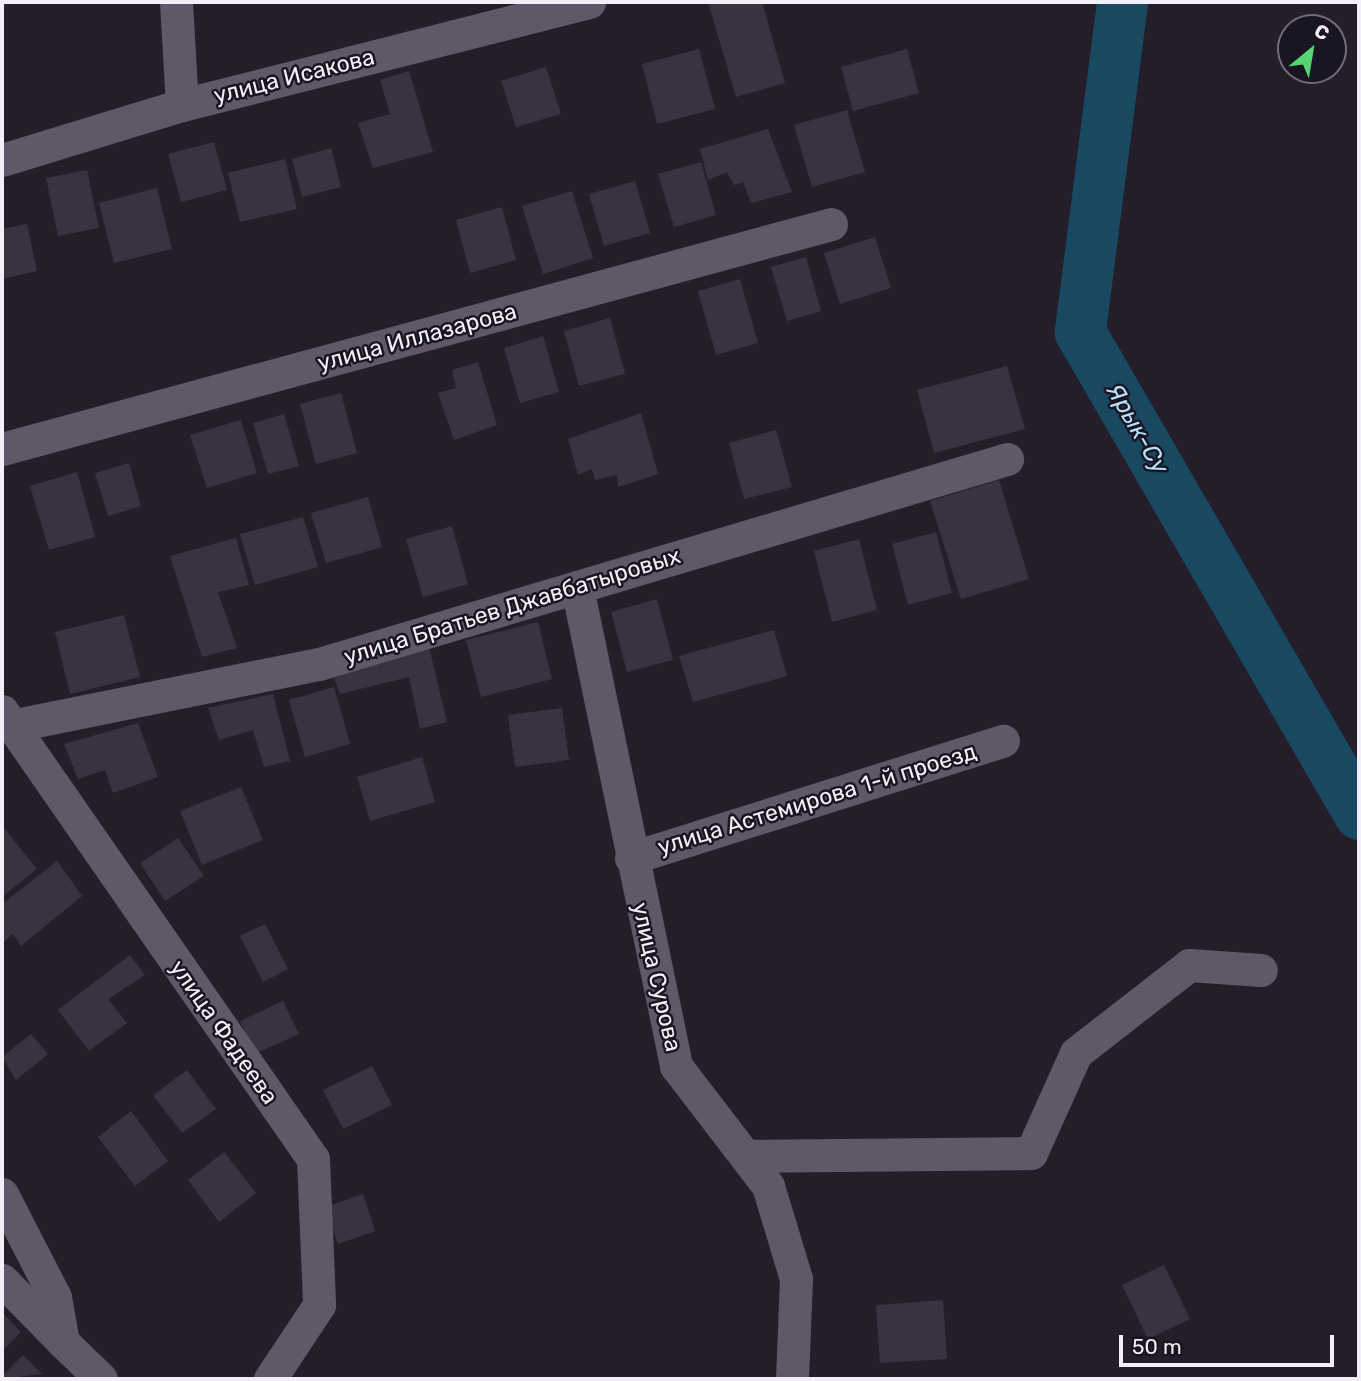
<!DOCTYPE html>
<meta charset="utf-8">
<style>
body{margin:0}
#map{position:relative;width:1361px;height:1381px;overflow:hidden;background:#241e2b;font-family:Rubik,sans-serif}
div>[style]{position:absolute}
.river>*{height:51px;margin:-25.5px;padding:0 25.5px;transform-origin:25.5px;border-radius:25.5px;background:#184960}
.building>*{inset:0;background:#393341}
.minor>*{height:33px;margin:-16.5px;padding:0 16.5px;transform-origin:16.5px;border-radius:16.5px;background:#5e5868}
span{translate:-50% -50%;white-space:nowrap;text-align:center;line-height:1.15;-webkit-text-stroke:5px #1a1522;paint-order:stroke}
.street-label{font-size:23px;color:#f3eff8}
.water-label{font-size:24px;color:#b7e2f9;font-style:italic}
.frame{position:absolute;inset:0;border:4px solid #f3eff8;pointer-events:none}
.north{position:absolute;left:1277px;top:14px;width:70px;height:70px;box-sizing:border-box;background:#1a1522;border:2px solid #716c78;border-radius:50%;rotate:30deg;font-size:19px;font-weight:700;line-height:28px;text-align:center;color:#f3eff8}
.north::after{content:'';display:block;margin:auto;width:24px;height:32px;background:#57d570;clip-path:polygon(50% 0,100% 100%,50% 72%,0 100%)}
.scale{position:absolute;left:1119px;top:1335px;width:215px;height:32px;box-sizing:border-box;border:4px solid #f3eff8;border-top:0;padding-left:9px;font-size:21px;line-height:24px;white-space:nowrap;color:#f3eff8;-webkit-text-stroke:5px #1a1522;paint-order:stroke}
</style>
<div id="map">
<div class="river">
<div style="left:1122px;top:2px;width:333px;rotate:97.3deg"></div>
<div style="left:1080px;top:332px;width:557px;rotate:59.94deg"></div>
</div>
<div class="building">
<div style="clip-path:polygon(708px 2px,762px 2px,785px 83px,736px 97px)"></div>
<div style="clip-path:polygon(699px 49px,715px 109px,657px 124px,642px 64px)"></div>
<div style="clip-path:polygon(907px 49px,919px 93px,853px 111px,841px 67px)"></div>
<div style="clip-path:polygon(546px 67px,561px 114px,516px 127px,501px 81px)"></div>
<div style="clip-path:polygon(409px 71px,433px 152px,373px 168px,358px 123px,390px 114px,380px 80px)"></div>
<div style="clip-path:polygon(847px 110px,865px 172px,812px 187px,794px 125px)"></div>
<div style="clip-path:polygon(768px 129px,792px 192px,751px 203px,743px 182px,734px 185px,727px 172px,708px 180px,700px 149px)"></div>
<div style="clip-path:polygon(214px 142px,227px 190px,181px 202px,168px 154px)"></div>
<div style="clip-path:polygon(331px 148px,341px 187px,302px 197px,292px 159px)"></div>
<div style="clip-path:polygon(285px 159px,297px 209px,240px 222px,228px 173px)"></div>
<div style="clip-path:polygon(701px 162px,716px 215px,674px 227px,658px 174px)"></div>
<div style="clip-path:polygon(87px 170px,99px 228px,58px 236px,46px 178px)"></div>
<div style="clip-path:polygon(635px 181px,650px 233px,604px 246px,589px 194px)"></div>
<div style="clip-path:polygon(157px 188px,172px 249px,114px 263px,99px 203px)"></div>
<div style="clip-path:polygon(572px 191px,593px 258px,543px 274px,522px 206px)"></div>
<div style="clip-path:polygon(502px 207px,516px 260px,470px 273px,456px 220px)"></div>
<div style="clip-path:polygon(27px 224px,37px 271px,2px 279px,2px 229px)"></div>
<div style="clip-path:polygon(875px 237px,891px 288px,840px 304px,824px 253px)"></div>
<div style="clip-path:polygon(806px 257px,821px 311px,787px 321px,771px 267px)"></div>
<div style="clip-path:polygon(740px 279px,758px 343px,716px 355px,698px 291px)"></div>
<div style="clip-path:polygon(610px 318px,625px 374px,579px 386px,564px 331px)"></div>
<div style="clip-path:polygon(543px 336px,559px 392px,520px 403px,504px 348px)"></div>
<div style="clip-path:polygon(478px 362px,497px 425px,454px 440px,438px 393px,456px 388px,452px 370px)"></div>
<div style="clip-path:polygon(1007px 366px,1025px 429px,934px 453px,917px 390px)"></div>
<div style="clip-path:polygon(341px 393px,357px 453px,316px 464px,300px 404px)"></div>
<div style="clip-path:polygon(641px 413px,658px 474px,618px 487px,617px 475px,595px 480px,592px 469px,578px 475px,568px 439px)"></div>
<div style="clip-path:polygon(284px 414px,299px 466px,268px 474px,253px 423px)"></div>
<div style="clip-path:polygon(241px 420px,257px 473px,207px 488px,190px 435px)"></div>
<div style="clip-path:polygon(776px 430px,792px 487px,744px 499px,729px 443px)"></div>
<div style="clip-path:polygon(129px 463px,141px 506px,108px 516px,95px 473px)"></div>
<div style="clip-path:polygon(77px 472px,95px 537px,49px 550px,30px 486px)"></div>
<div style="clip-path:polygon(999px 480px,1029px 579px,961px 599px,930px 501px)"></div>
<div style="clip-path:polygon(368px 497px,382px 547px,326px 563px,311px 513px)"></div>
<div style="clip-path:polygon(303px 517px,318px 567px,255px 585px,240px 534px)"></div>
<div style="clip-path:polygon(452px 526px,468px 584px,423px 597px,406px 539px)"></div>
<div style="clip-path:polygon(936px 532px,952px 593px,908px 605px,892px 544px)"></div>
<div style="clip-path:polygon(236px 538px,249px 585px,218px 592px,237px 648px,202px 657px,170px 556px)"></div>
<div style="clip-path:polygon(859px 539px,877px 610px,832px 622px,814px 551px)"></div>
<div style="clip-path:polygon(657px 599px,673px 660px,627px 672px,611px 612px)"></div>
<div style="clip-path:polygon(124px 615px,140px 677px,70px 694px,55px 632px)"></div>
<div style="clip-path:polygon(538px 622px,552px 679px,481px 697px,466px 640px)"></div>
<div style="clip-path:polygon(774px 630px,787px 676px,693px 702px,679px 656px)"></div>
<div style="clip-path:polygon(429px 647px,447px 722px,420px 729px,409px 677px,340px 694px,332px 673px)"></div>
<div style="clip-path:polygon(334px 687px,350px 744px,305px 757px,289px 700px)"></div>
<div style="clip-path:polygon(273px 694px,290px 761px,264px 767px,253px 730px,219px 740px,208px 708px)"></div>
<div style="clip-path:polygon(562px 708px,569px 760px,515px 767px,508px 715px)"></div>
<div style="clip-path:polygon(138px 723px,158px 777px,113px 793px,105px 770px,78px 779px,64px 744px)"></div>
<div style="clip-path:polygon(422px 757px,435px 802px,370px 821px,357px 777px)"></div>
<div style="clip-path:polygon(241px 787px,263px 840px,202px 865px,180px 811px)"></div>
<div style="clip-path:polygon(4px 828px,37px 869px,2px 897px,2px 829px)"></div>
<div style="clip-path:polygon(178px 838px,204px 876px,165px 901px,140px 863px)"></div>
<div style="clip-path:polygon(57px 861px,82px 896px,21px 946px,13px 934px,2px 944px,2px 904px)"></div>
<div style="clip-path:polygon(265px 924px,288px 969px,263px 982px,240px 936px)"></div>
<div style="clip-path:polygon(130px 955px,145px 975px,108px 999px,127px 1023px,89px 1051px,58px 1010px)"></div>
<div style="clip-path:polygon(283px 1001px,299px 1034px,255px 1054px,240px 1021px)"></div>
<div style="clip-path:polygon(31px 1034px,48px 1054px,16px 1080px,2px 1057px)"></div>
<div style="clip-path:polygon(372px 1066px,392px 1105px,343px 1129px,323px 1090px)"></div>
<div style="clip-path:polygon(187px 1070px,216px 1109px,182px 1133px,153px 1095px)"></div>
<div style="clip-path:polygon(131px 1111px,168px 1161px,135px 1186px,98px 1137px)"></div>
<div style="clip-path:polygon(224px 1152px,256px 1193px,219px 1222px,188px 1180px)"></div>
<div style="clip-path:polygon(363px 1194px,375px 1231px,338px 1244px,325px 1207px)"></div>
<div style="clip-path:polygon(1164px 1265px,1190px 1319px,1148px 1339px,1122px 1285px)"></div>
<div style="clip-path:polygon(943px 1300px,947px 1359px,880px 1363px,876px 1305px)"></div>
<div style="clip-path:polygon(2px 1312px,21px 1332px,2px 1351px)"></div>
<div style="clip-path:polygon(23px 1355px,42px 1374px,2px 1379px,2px 1376px)"></div>
</div>
<div class="minor">
<div style="left:176px;top:2px;width:103px;rotate:86.7deg"></div>
<div style="left:2px;top:160px;width:188px;rotate:-17deg"></div>
<div style="left:182px;top:105px;width:420px;rotate:-14.2deg"></div>
<div style="left:2px;top:449px;width:859px;rotate:-15.18deg"></div>
<div style="left:577px;top:587px;width:489px;rotate:78.3deg"></div>
<div style="left:676px;top:1066px;width:151px;rotate:52.5deg"></div>
<div style="left:768px;top:1186px;width:97px;rotate:73.2deg"></div>
<div style="left:796px;top:1279px;width:100px;rotate:92.3deg"></div>
<div style="left:2px;top:711px;width:545px;rotate:55.23deg"></div>
<div style="left:313px;top:1159px;width:146px;rotate:87.6deg"></div>
<div style="left:319px;top:1305px;width:89px;rotate:123.5deg"></div>
<div style="left:11px;top:726px;width:314px;rotate:-11.4deg"></div>
<div style="left:319px;top:664px;width:718px;rotate:-16.59deg"></div>
<div style="left:631px;top:858px;width:390px;rotate:-17.5deg"></div>
<div style="left:746px;top:1156px;width:285px;rotate:-0.6deg"></div>
<div style="left:1031px;top:1153px;width:110px;rotate:-65.8deg"></div>
<div style="left:1076px;top:1053px;width:143px;rotate:-37.9deg"></div>
<div style="left:1189px;top:965px;width:72px;rotate:4deg"></div>
<div style="left:2px;top:1194px;width:116px;rotate:62.8deg"></div>
<div style="left:55px;top:1297px;width:46px;rotate:79.9deg"></div>
<div style="left:63px;top:1342px;width:53px;rotate:44.2deg"></div>
<div style="left:2px;top:1280px;width:87px;rotate:45.5deg"></div>
</div>
<div class="street-label">
<span style="left:294px;top:76px;rotate:-14deg">улица Исакова</span>
<span style="left:417px;top:337px;rotate:-15deg">улица Иллазарова</span>
<span style="left:512px;top:606px;rotate:-17deg">улица Братьев Джавбатыровых</span>
<span style="left:817px;top:799px;rotate:-17deg">улица Астемирова 1-й проезд</span>
<span style="left:657px;top:977px;rotate:77deg">улица Сурова</span>
<span style="left:224px;top:1032px;rotate:55deg">улица Фадеева</span>
</div>
<div class="water-label">
<span style="left:1137px;top:429px;rotate:60deg">Ярык-Су</span>
</div>
<div class="frame"></div>
<div class="north">С</div>
<div class="scale">50 m</div>
</div>
